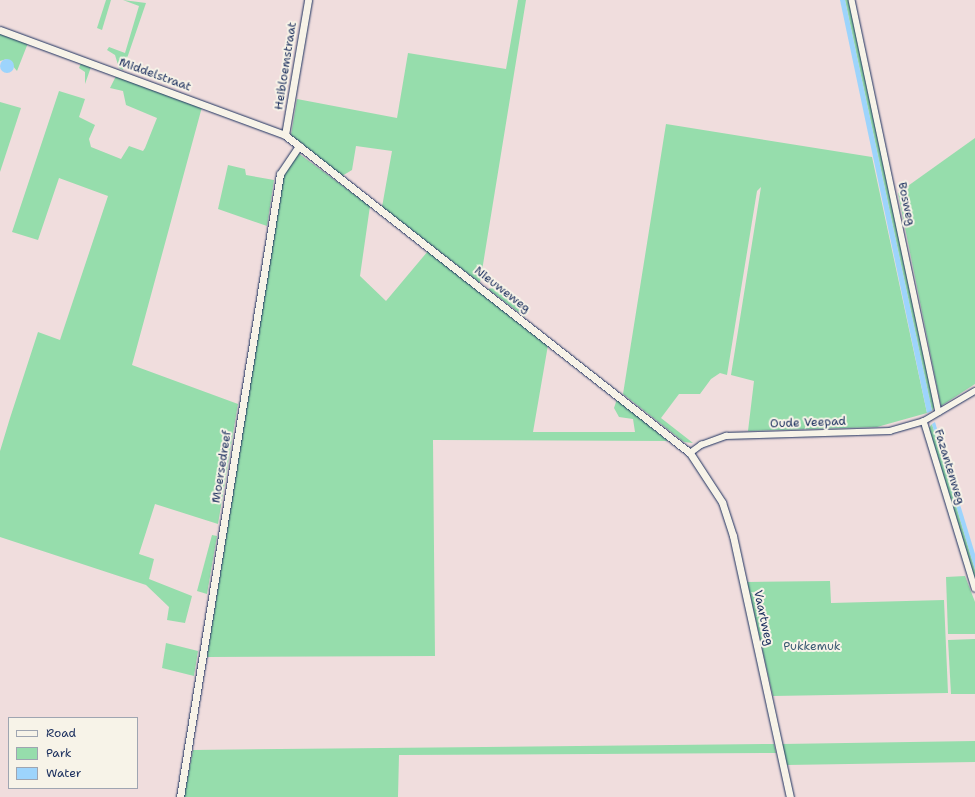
<!DOCTYPE html>
<style>
body{margin:0}
#map{position:relative;width:975px;height:797px;overflow:hidden;background:#f0dddd;font-family:"Shantell Sans",sans-serif}
div>[style]{position:absolute}
.green>*{inset:0;background:#96ddac}
.water>*{inset:0;background:#9dd4fc}
.round{border-radius:50%}
.roads{filter:drop-shadow(0 0 1px #1b2f5e) drop-shadow(0 0 1px #1b2f5e)}
.minor>*{height:5.5px;margin:-2.75px;padding:0 2.75px;transform-origin:2.75px;border-radius:2.75px;background:#f7f3e8}
.tertiary>*{height:7px;margin:-3.5px;padding:0 3.5px;transform-origin:3.5px;border-radius:3.5px;background:#f7f3e8}
span{translate:-50% -50%;white-space:nowrap;text-align:center;line-height:1.15;-webkit-text-stroke:4px #f7f3e8;paint-order:stroke}
.street-label{font-size:12px;color:#1b2f5e}
.park-label{font-size:12px;color:#3a5a72}
.legend{position:absolute;left:8px;top:717px;width:130px;height:72px;box-sizing:border-box;background:#f7f3e8;border:1px solid #9fa5b1;margin:0;padding:5px 7px;list-style:none;font-size:12px;color:#1b2f5e}
.legend li{display:flex;align-items:center;gap:8px;height:20px}
.legend b{width:20px;border:1px solid #9fa5b1}
</style>
<div id="map">
<div class="green">
<div style="clip-path:polygon(106px 0,111px 0,102px 30px,97px 28px)"></div>
<div style="clip-path:polygon(123px 0,146px 3px,123px 70px,119px 68px,115px 55px,107px 50px,109px 47px,125px 53px,139px 6px)"></div>
<div style="clip-path:polygon(518px 0,526px 0,480px 283px,382px 207px,392px 151px,356px 146px,352px 170px,342px 176px,291px 135px,297px 99px,397px 118px,408px 53px,506px 69px)"></div>
<div style="clip-path:polygon(845px 0,849px 0,935px 406px,932px 411px)"></div>
<div style="clip-path:polygon(0 33px,28px 43px,17px 71px,7px 59px,0 61px)"></div>
<div style="clip-path:polygon(81px 63px,91px 67px,85px 84px,85px 72px,79px 68px)"></div>
<div style="clip-path:polygon(116px 76px,202px 107px,132px 365px,238px 404px,218px 524px,155px 504px,139px 554px,154px 559px,149px 579px,192px 596px,185px 623px,167px 620px,169px 607px,146px 585px,0 537px,0 451px,10px 418px,38px 332px,60px 340px,108px 196px,59px 178px,38px 240px,12px 232px,59px 91px,85px 99px,79px 117px,95px 125px,89px 139px,91px 147px,121px 159px,129px 146px,143px 151px,145px 148px,157px 118px,126px 105px,123px 91px,110px 88px)"></div>
<div style="clip-path:polygon(0 102px,21px 108px,0 172px)"></div>
<div style="clip-path:polygon(666px 124px,872px 157px,927px 413px,877px 427px,748px 431px,754px 381px,731px 375px,761px 187px,757px 191px,727px 375px,720px 373px,711px 379px,700px 394px,679px 394px,661px 418px,693px 443px,684px 442px,623px 394px)"></div>
<div style="clip-path:polygon(975px 138px,975px 384px,941px 406px,898px 193px)"></div>
<div style="clip-path:polygon(298px 153px,370px 206px,360px 276px,386px 301px,428px 251px,548px 345px,533px 432px,635px 432px,633px 419px,619px 417px,614px 408px,617px 399px,668px 441px,433px 440px,435px 656px,207px 657px,283px 174px)"></div>
<div style="clip-path:polygon(228px 165px,245px 169px,246px 175px,274px 180px,267px 226px,218px 209px)"></div>
<div style="clip-path:polygon(493px 288px,524px 310px,525px 317px,488px 289px)"></div>
<div style="clip-path:polygon(932px 424px,975px 570px,975px 581px,929px 428px)"></div>
<div style="clip-path:polygon(212px 535px,217px 536px,207px 594px,197px 591px)"></div>
<div style="clip-path:polygon(965px 576px,975px 602px,975px 634px,948px 634px,946px 577px)"></div>
<div style="clip-path:polygon(830px 581px,831px 603px,944px 600px,948px 693px,773px 696px,747px 582px)"></div>
<div style="clip-path:polygon(975px 639px,975px 694px,951px 694px,948px 640px)"></div>
<div style="clip-path:polygon(166px 643px,198px 651px,194px 676px,162px 668px)"></div>
<div style="clip-path:polygon(975px 741px,975px 762px,786px 765px,782px 744px)"></div>
<div style="clip-path:polygon(774px 744px,776px 753px,399px 755px,398px 797px,184px 797px,193px 750px)"></div>
</div>
<div class="water">
<div style="clip-path:polygon(840px 0,845px 0,932px 411px,927px 413px)"></div>
<div class="round" style="left:0;top:59px;width:14px;height:14px"></div>
<div style="clip-path:polygon(935px 422px,975px 554px,975px 570px,932px 424px)"></div>
</div>
<div class="roads">
<div class="minor">
<div style="left:852px;top:0;width:421px;rotate:78.1deg"></div>
<div style="left:924px;top:421px;width:175px;rotate:73deg"></div>
<div style="left:690px;top:453px;width:14px;rotate:-36deg"></div>
<div style="left:701px;top:445px;width:27px;rotate:-20deg"></div>
<div style="left:726px;top:436px;width:164px;rotate:-1.7deg"></div>
<div style="left:890px;top:431px;width:35px;rotate:-16deg"></div>
<div style="left:924px;top:421px;width:59px;rotate:-30.5deg"></div>
</div>
<div class="tertiary">
<div style="left:0;top:30px;width:304px;rotate:20.2deg"></div>
<div style="left:285px;top:135px;width:515px;rotate:38.14deg"></div>
<div style="left:690px;top:453px;width:59px;rotate:56.9deg"></div>
<div style="left:722px;top:502px;width:36px;rotate:72deg"></div>
<div style="left:733px;top:536px;width:267px;rotate:77.7deg"></div>
<div style="left:285px;top:135px;width:137px;rotate:-80.3deg"></div>
<div style="left:180px;top:797px;width:631px;rotate:-80.88deg"></div>
<div style="left:280px;top:174px;width:34px;rotate:-56deg"></div>
</div>
</div>
<div class="street-label">
<span style="left:286px;top:66px;rotate:-81deg">Heibloemstraat</span>
<span style="left:155px;top:75px;rotate:20deg">Middelstraat</span>
<span style="left:906px;top:204px;rotate:78deg">Bosweg</span>
<span style="left:502px;top:290px;rotate:38deg">Nieuweweg</span>
<span style="left:808px;top:423px;rotate:-2deg">Oude Veepad</span>
<span style="left:222px;top:467px;rotate:-81deg">Moersedreef</span>
<span style="left:949px;top:467px;rotate:73deg">Fazantenweg</span>
<span style="left:763px;top:618px;rotate:78deg">Vaartweg</span>
</div>
<div class="park-label">
<span style="left:812px;top:647px">Pukkemuk</span>
</div>
<ul class="legend">
<li><b style="height:5px;background:#f7f3e8"></b>Road</li>
<li><b style="height:11px;background:#96ddac"></b>Park</li>
<li><b style="height:11px;background:#9dd4fc"></b>Water</li>
</ul>
</div>
